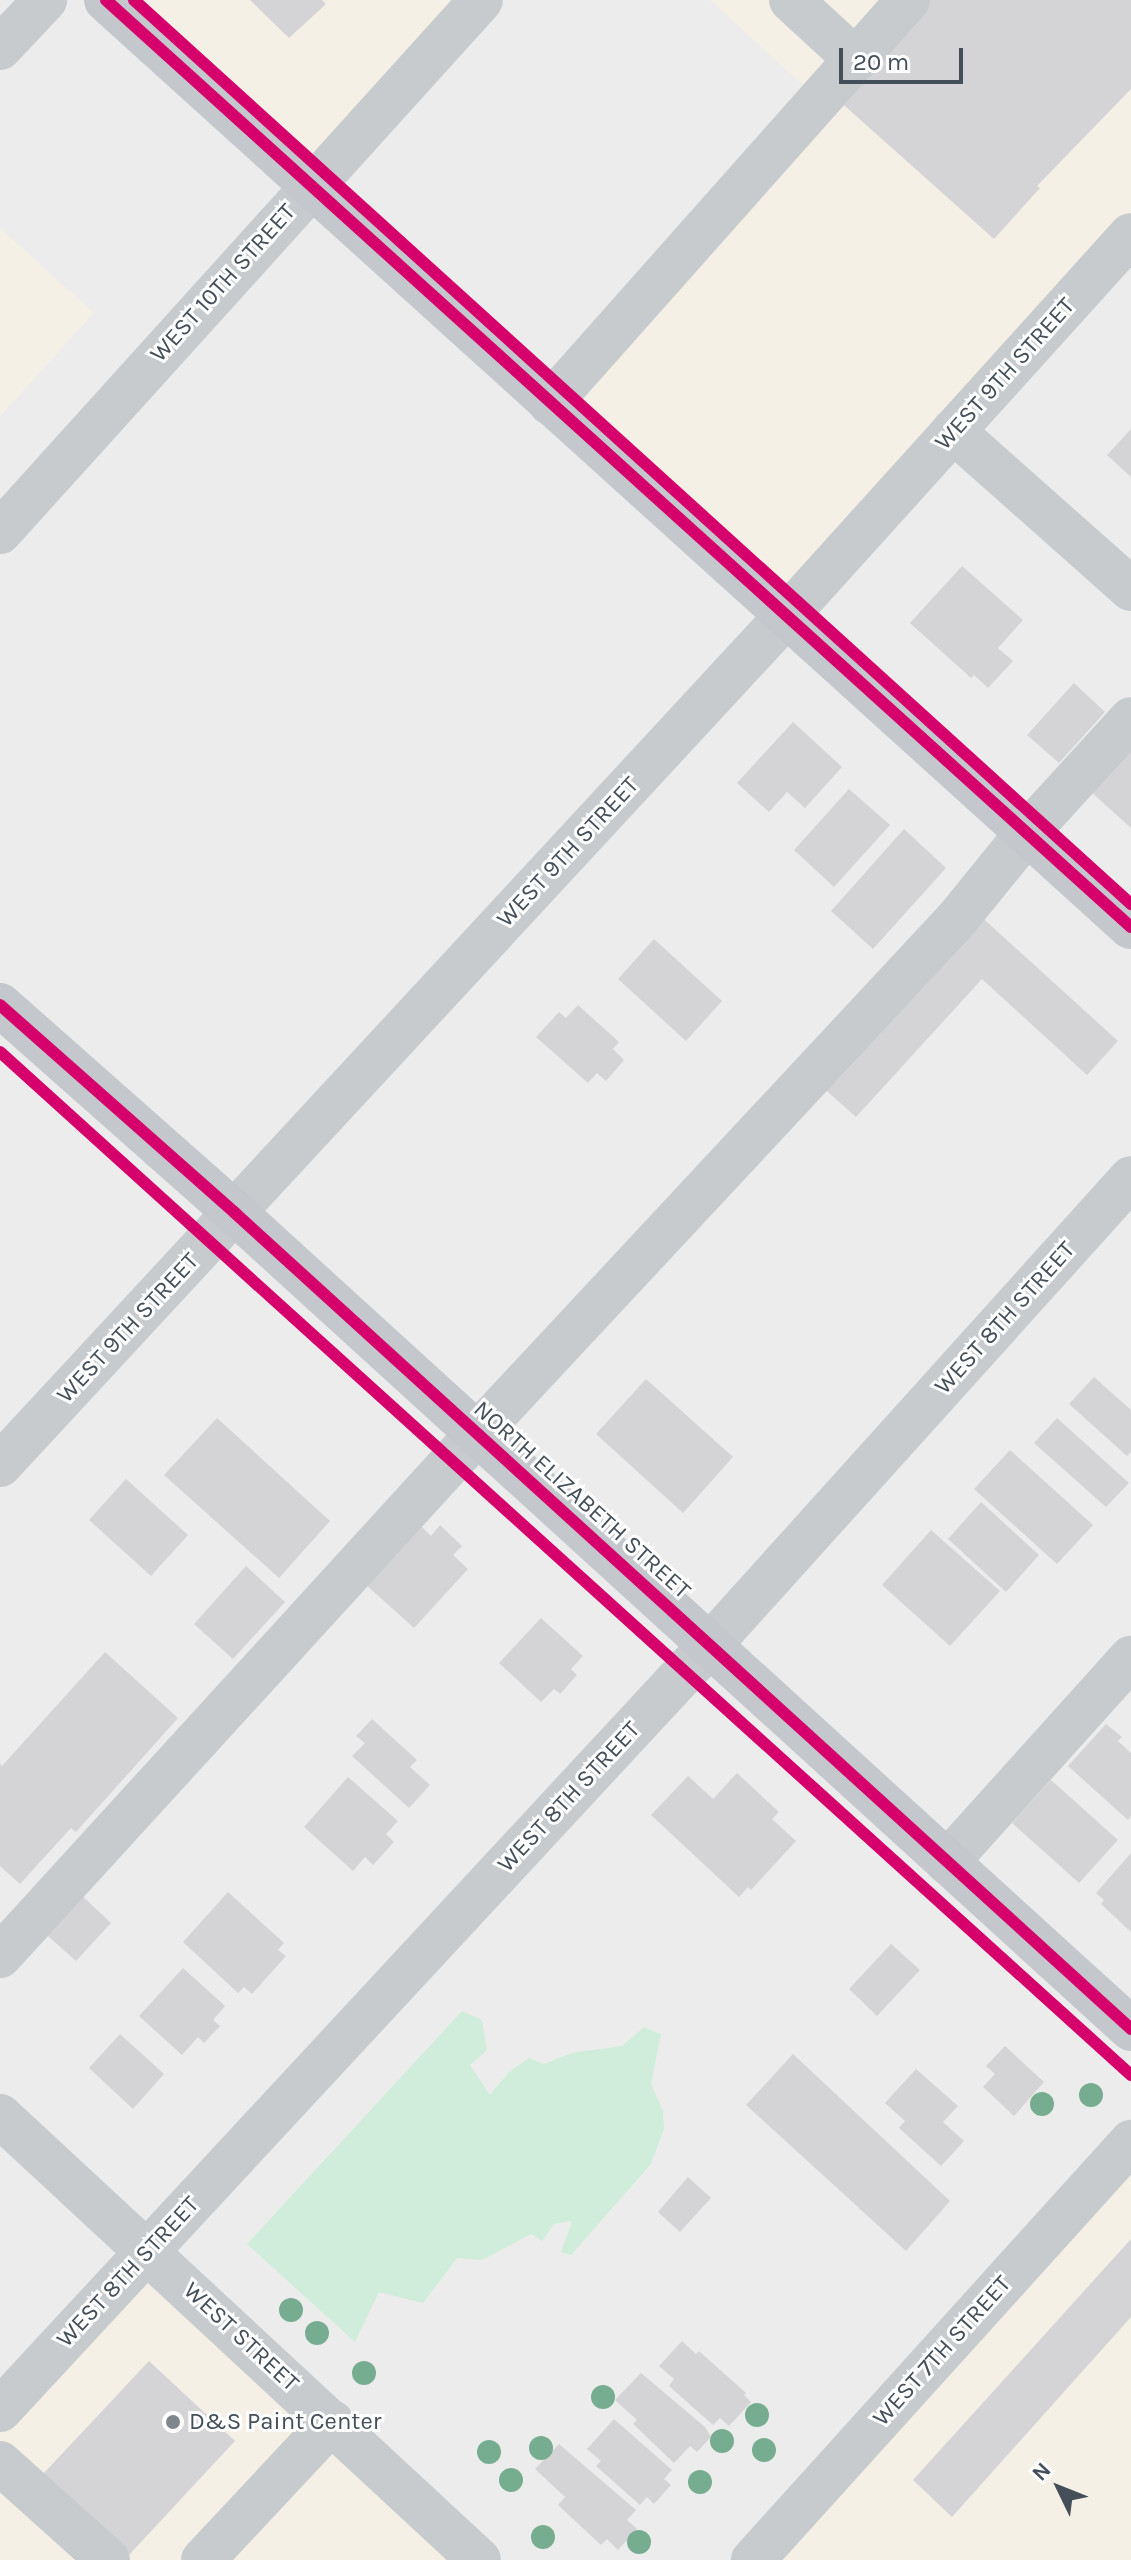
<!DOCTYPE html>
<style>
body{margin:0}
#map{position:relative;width:1131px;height:2560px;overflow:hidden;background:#edecec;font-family:Karla,sans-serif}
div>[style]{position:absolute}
.commercial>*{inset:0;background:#f5f0e6}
.green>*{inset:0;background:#cfedda}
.building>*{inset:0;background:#d4d4d7}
.minor>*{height:44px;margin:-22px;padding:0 22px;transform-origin:22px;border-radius:22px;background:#c8cbcd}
.major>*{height:44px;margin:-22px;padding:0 22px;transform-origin:22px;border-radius:22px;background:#c4c7cb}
.cycleway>*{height:12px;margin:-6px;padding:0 6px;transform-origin:6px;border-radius:6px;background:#d6006c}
.trees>*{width:24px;height:24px;margin:-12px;border-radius:50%;background:#76ad90}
.dots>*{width:22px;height:22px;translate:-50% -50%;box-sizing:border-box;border:4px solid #fff;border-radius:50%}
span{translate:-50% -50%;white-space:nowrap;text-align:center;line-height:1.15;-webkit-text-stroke:6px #fff;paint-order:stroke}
.street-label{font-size:24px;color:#444f59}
.poi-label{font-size:24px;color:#444f59}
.left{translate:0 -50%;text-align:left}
.north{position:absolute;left:1019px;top:2448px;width:80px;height:80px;-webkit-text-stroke:6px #fff;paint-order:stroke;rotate:313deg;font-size:22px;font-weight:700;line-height:32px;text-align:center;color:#444f59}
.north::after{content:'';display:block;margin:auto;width:28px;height:36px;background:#444f59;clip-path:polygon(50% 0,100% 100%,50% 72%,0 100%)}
.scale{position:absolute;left:839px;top:48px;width:124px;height:36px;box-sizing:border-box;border:4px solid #444f59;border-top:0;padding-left:10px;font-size:24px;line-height:28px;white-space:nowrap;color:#444f59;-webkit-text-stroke:6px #fff;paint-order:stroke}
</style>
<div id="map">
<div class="commercial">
<div style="clip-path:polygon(106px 0,481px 0,310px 186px)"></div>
<div style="clip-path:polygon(710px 0,1131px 0,1131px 236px,786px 616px,550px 403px,823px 103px)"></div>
<div style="clip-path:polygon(0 228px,94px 313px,0 416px)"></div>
<div style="clip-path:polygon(1131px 2142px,1131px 2560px,753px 2560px)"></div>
<div style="clip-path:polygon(149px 2251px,479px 2560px,0 2560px,0 2412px)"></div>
</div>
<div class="green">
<div style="clip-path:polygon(462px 2011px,482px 2020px,487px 2050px,470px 2065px,490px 2095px,509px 2072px,529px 2058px,544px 2064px,572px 2053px,622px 2046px,644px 2027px,661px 2034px,651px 2084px,663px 2111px,664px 2129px,651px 2164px,571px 2255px,561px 2252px,572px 2221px,554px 2224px,542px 2241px,531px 2234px,482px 2260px,457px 2258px,423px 2303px,379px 2292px,355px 2342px,247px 2244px)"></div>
</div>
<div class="building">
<div style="clip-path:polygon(250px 0,322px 0,326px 4px,289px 38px)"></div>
<div style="clip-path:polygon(928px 0,1131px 0,1131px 89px,1037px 186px,1040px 188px,994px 239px,837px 99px)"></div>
<div style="clip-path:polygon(1131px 429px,1131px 477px,1107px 455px)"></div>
<div style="clip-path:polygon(962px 566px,1023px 620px,998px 648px,1013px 661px,988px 688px,974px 675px,971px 678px,910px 623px)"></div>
<div style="clip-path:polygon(1074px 683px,1105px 712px,1059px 763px,1027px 735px)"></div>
<div style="clip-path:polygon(793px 722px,842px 767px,805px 808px,787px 792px,769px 812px,737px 783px)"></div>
<div style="clip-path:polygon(1131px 726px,1131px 828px,1080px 782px)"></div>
<div style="clip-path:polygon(849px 789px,890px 825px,834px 887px,794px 850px)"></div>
<div style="clip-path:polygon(904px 829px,946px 868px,873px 949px,831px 911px)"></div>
<div style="clip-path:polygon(976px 912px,1118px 1041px,1087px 1075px,982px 979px,856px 1117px,820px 1085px)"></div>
<div style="clip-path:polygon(654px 939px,722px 1001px,686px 1041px,618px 979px)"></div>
<div style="clip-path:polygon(578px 1005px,619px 1042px,613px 1049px,624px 1060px,606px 1081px,597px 1073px,588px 1083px,536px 1037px,559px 1012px,566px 1018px)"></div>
<div style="clip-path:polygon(1094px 1377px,1131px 1410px,1131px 1452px,1127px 1456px,1069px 1404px)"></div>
<div style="clip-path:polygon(646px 1379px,733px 1457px,683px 1513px,596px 1434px)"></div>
<div style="clip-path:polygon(217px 1418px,330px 1521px,279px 1578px,164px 1475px)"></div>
<div style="clip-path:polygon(1057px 1418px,1129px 1483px,1106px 1507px,1034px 1443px)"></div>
<div style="clip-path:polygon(1010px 1450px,1093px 1525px,1057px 1564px,974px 1489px)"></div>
<div style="clip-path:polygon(126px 1479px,188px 1535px,151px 1576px,89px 1520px)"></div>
<div style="clip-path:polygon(981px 1502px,1039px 1555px,1006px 1592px,948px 1539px)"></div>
<div style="clip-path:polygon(418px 1523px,431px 1536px,440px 1525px,462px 1546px,453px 1555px,468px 1569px,414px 1628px,364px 1583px)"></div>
<div style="clip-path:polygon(931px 1530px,1000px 1591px,950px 1646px,882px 1585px)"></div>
<div style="clip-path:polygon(246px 1566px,285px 1602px,233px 1659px,194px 1624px)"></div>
<div style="clip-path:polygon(541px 1618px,583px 1656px,571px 1669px,577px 1675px,560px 1694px,554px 1689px,541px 1702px,499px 1663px)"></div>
<div style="clip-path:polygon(105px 1652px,178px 1718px,76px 1832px,71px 1828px,20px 1884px,0 1866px,0 1764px,2px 1766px)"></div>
<div style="clip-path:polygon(372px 1719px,417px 1760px,410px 1767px,430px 1785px,409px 1808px,352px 1756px,365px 1743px,356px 1736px)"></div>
<div style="clip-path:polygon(1106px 1724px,1122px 1737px,1118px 1741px,1131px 1753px,1131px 1816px,1128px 1820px,1068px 1766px)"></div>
<div style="clip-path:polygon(737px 1773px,779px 1812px,772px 1819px,796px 1841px,751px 1890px,748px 1887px,739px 1897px,651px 1815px,688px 1776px,713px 1799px)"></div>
<div style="clip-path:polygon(348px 1777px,398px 1821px,386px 1834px,394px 1842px,373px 1865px,365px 1857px,353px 1871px,304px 1827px)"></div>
<div style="clip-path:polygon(1051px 1780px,1118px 1840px,1079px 1883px,1012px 1823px)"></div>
<div style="clip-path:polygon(1131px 1853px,1131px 1932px,1101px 1904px,1104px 1900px,1096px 1893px)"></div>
<div style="clip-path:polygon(77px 1891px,111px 1923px,76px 1961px,41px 1930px)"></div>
<div style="clip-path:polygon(228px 1892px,284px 1943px,278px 1950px,286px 1956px,252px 1994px,244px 1987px,238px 1993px,183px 1942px)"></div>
<div style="clip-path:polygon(891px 1944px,920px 1970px,877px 2016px,849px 1989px)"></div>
<div style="clip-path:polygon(183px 1968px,225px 2006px,213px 2020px,220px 2026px,204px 2043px,198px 2037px,182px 2055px,139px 2016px)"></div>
<div style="clip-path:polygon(120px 2034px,164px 2074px,133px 2109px,89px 2068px)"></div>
<div style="clip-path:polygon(1005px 2046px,1044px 2082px,1014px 2116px,983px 2087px,995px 2074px,986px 2066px)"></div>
<div style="clip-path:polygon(793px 2054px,950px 2201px,906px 2251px,746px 2105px)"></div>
<div style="clip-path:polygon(916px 2069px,958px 2106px,943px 2122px,964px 2141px,941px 2166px,899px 2128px,905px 2121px,885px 2103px)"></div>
<div style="clip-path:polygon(688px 2177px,711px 2198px,680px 2232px,658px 2212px)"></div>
<div style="clip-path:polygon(1131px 2239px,1131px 2317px,952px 2517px,913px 2480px)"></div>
<div style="clip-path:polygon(682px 2341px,696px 2354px,699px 2351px,746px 2393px,744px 2395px,751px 2402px,729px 2426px,720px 2418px,713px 2425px,669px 2386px,674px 2379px,659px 2366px)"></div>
<div style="clip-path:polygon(149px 2361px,235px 2441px,128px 2556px,43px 2474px)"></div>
<div style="clip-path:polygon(641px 2373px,705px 2427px,711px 2437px,697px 2452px,690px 2446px,674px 2463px,633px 2424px,637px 2420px,615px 2400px)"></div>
<div style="clip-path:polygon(614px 2419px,672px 2470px,664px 2479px,671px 2485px,654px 2504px,647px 2497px,640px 2505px,596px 2466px,601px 2461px,587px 2449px)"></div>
<div style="clip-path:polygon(559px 2444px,636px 2510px,627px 2520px,637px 2529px,618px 2550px,607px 2539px,601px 2545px,558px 2505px,565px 2497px,535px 2469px)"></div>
</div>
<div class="minor">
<div style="left:791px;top:0;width:88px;rotate:42.7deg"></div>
<div style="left:0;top:48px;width:66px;rotate:-46.8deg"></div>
<div style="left:550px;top:403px;width:539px;rotate:-48.38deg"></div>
<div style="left:953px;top:431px;width:238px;rotate:41.6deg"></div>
<div style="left:0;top:532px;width:717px;rotate:-47.88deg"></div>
<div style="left:0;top:1465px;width:1177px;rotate:-47.2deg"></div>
<div style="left:800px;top:601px;width:493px;rotate:-47.9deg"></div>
<div style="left:947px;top:1862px;width:275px;rotate:-48deg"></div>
<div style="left:0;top:1956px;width:707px;rotate:-47.58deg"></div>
<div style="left:477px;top:1434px;width:704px;rotate:-47.01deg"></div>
<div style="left:957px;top:919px;width:111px;rotate:-50.9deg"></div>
<div style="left:1027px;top:833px;width:154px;rotate:-47.6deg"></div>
<div style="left:0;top:2116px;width:653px;rotate:42.83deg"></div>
<div style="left:0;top:2410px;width:1042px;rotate:-47.14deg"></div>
<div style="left:709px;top:1646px;width:630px;rotate:-47.96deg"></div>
<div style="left:0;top:2463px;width:145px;rotate:41.9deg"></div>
<div style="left:203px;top:2560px;width:189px;rotate:-46.9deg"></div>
<div style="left:753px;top:2560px;width:564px;rotate:-47.88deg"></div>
</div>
<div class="major">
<div style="left:106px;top:0;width:1382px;rotate:42.13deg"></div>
<div style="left:0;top:1005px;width:314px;rotate:41.5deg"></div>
<div style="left:235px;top:1213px;width:1212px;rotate:42.32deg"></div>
</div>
<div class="cycleway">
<div style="left:106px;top:0;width:1382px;rotate:42.13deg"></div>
<div style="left:134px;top:0;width:1346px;rotate:42.2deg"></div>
<div style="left:0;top:1005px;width:314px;rotate:41.5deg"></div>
<div style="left:235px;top:1213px;width:1212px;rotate:42.32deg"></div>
<div style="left:0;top:1052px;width:1525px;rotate:42.13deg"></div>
</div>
<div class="trees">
<div style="left:1091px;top:2095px"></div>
<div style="left:1042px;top:2104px"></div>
<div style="left:291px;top:2310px"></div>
<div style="left:317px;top:2333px"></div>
<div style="left:364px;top:2373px"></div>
<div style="left:603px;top:2397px"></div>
<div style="left:757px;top:2415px"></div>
<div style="left:722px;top:2441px"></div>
<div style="left:541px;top:2448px"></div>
<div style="left:764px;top:2450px"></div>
<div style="left:489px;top:2452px"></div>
<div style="left:511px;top:2480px"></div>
<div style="left:700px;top:2482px"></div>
<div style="left:543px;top:2537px"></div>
<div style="left:639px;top:2542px"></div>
</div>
<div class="dots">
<div style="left:173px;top:2422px;background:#7f868c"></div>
</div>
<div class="street-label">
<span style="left:223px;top:283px;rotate:-48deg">WEST 10TH STREET</span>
<span style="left:1005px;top:374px;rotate:-48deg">WEST 9TH STREET</span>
<span style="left:568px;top:852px;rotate:-47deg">WEST 9TH STREET</span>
<span style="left:1005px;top:1318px;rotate:-48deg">WEST 8TH STREET</span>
<span style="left:128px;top:1328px;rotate:-47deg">WEST 9TH STREET</span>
<span style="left:582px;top:1500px;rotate:42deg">NORTH ELIZABETH STREET</span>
<span style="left:569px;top:1797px;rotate:-47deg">WEST 8TH STREET</span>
<span style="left:128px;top:2272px;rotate:-47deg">WEST 8TH STREET</span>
<span style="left:241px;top:2337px;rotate:43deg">WEST STREET</span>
<span style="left:942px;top:2351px;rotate:-48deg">WEST 7TH STREET</span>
</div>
<div class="poi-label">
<span class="left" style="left:189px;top:2422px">D&amp;S Paint Center</span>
</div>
<div class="north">N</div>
<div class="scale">20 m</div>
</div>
